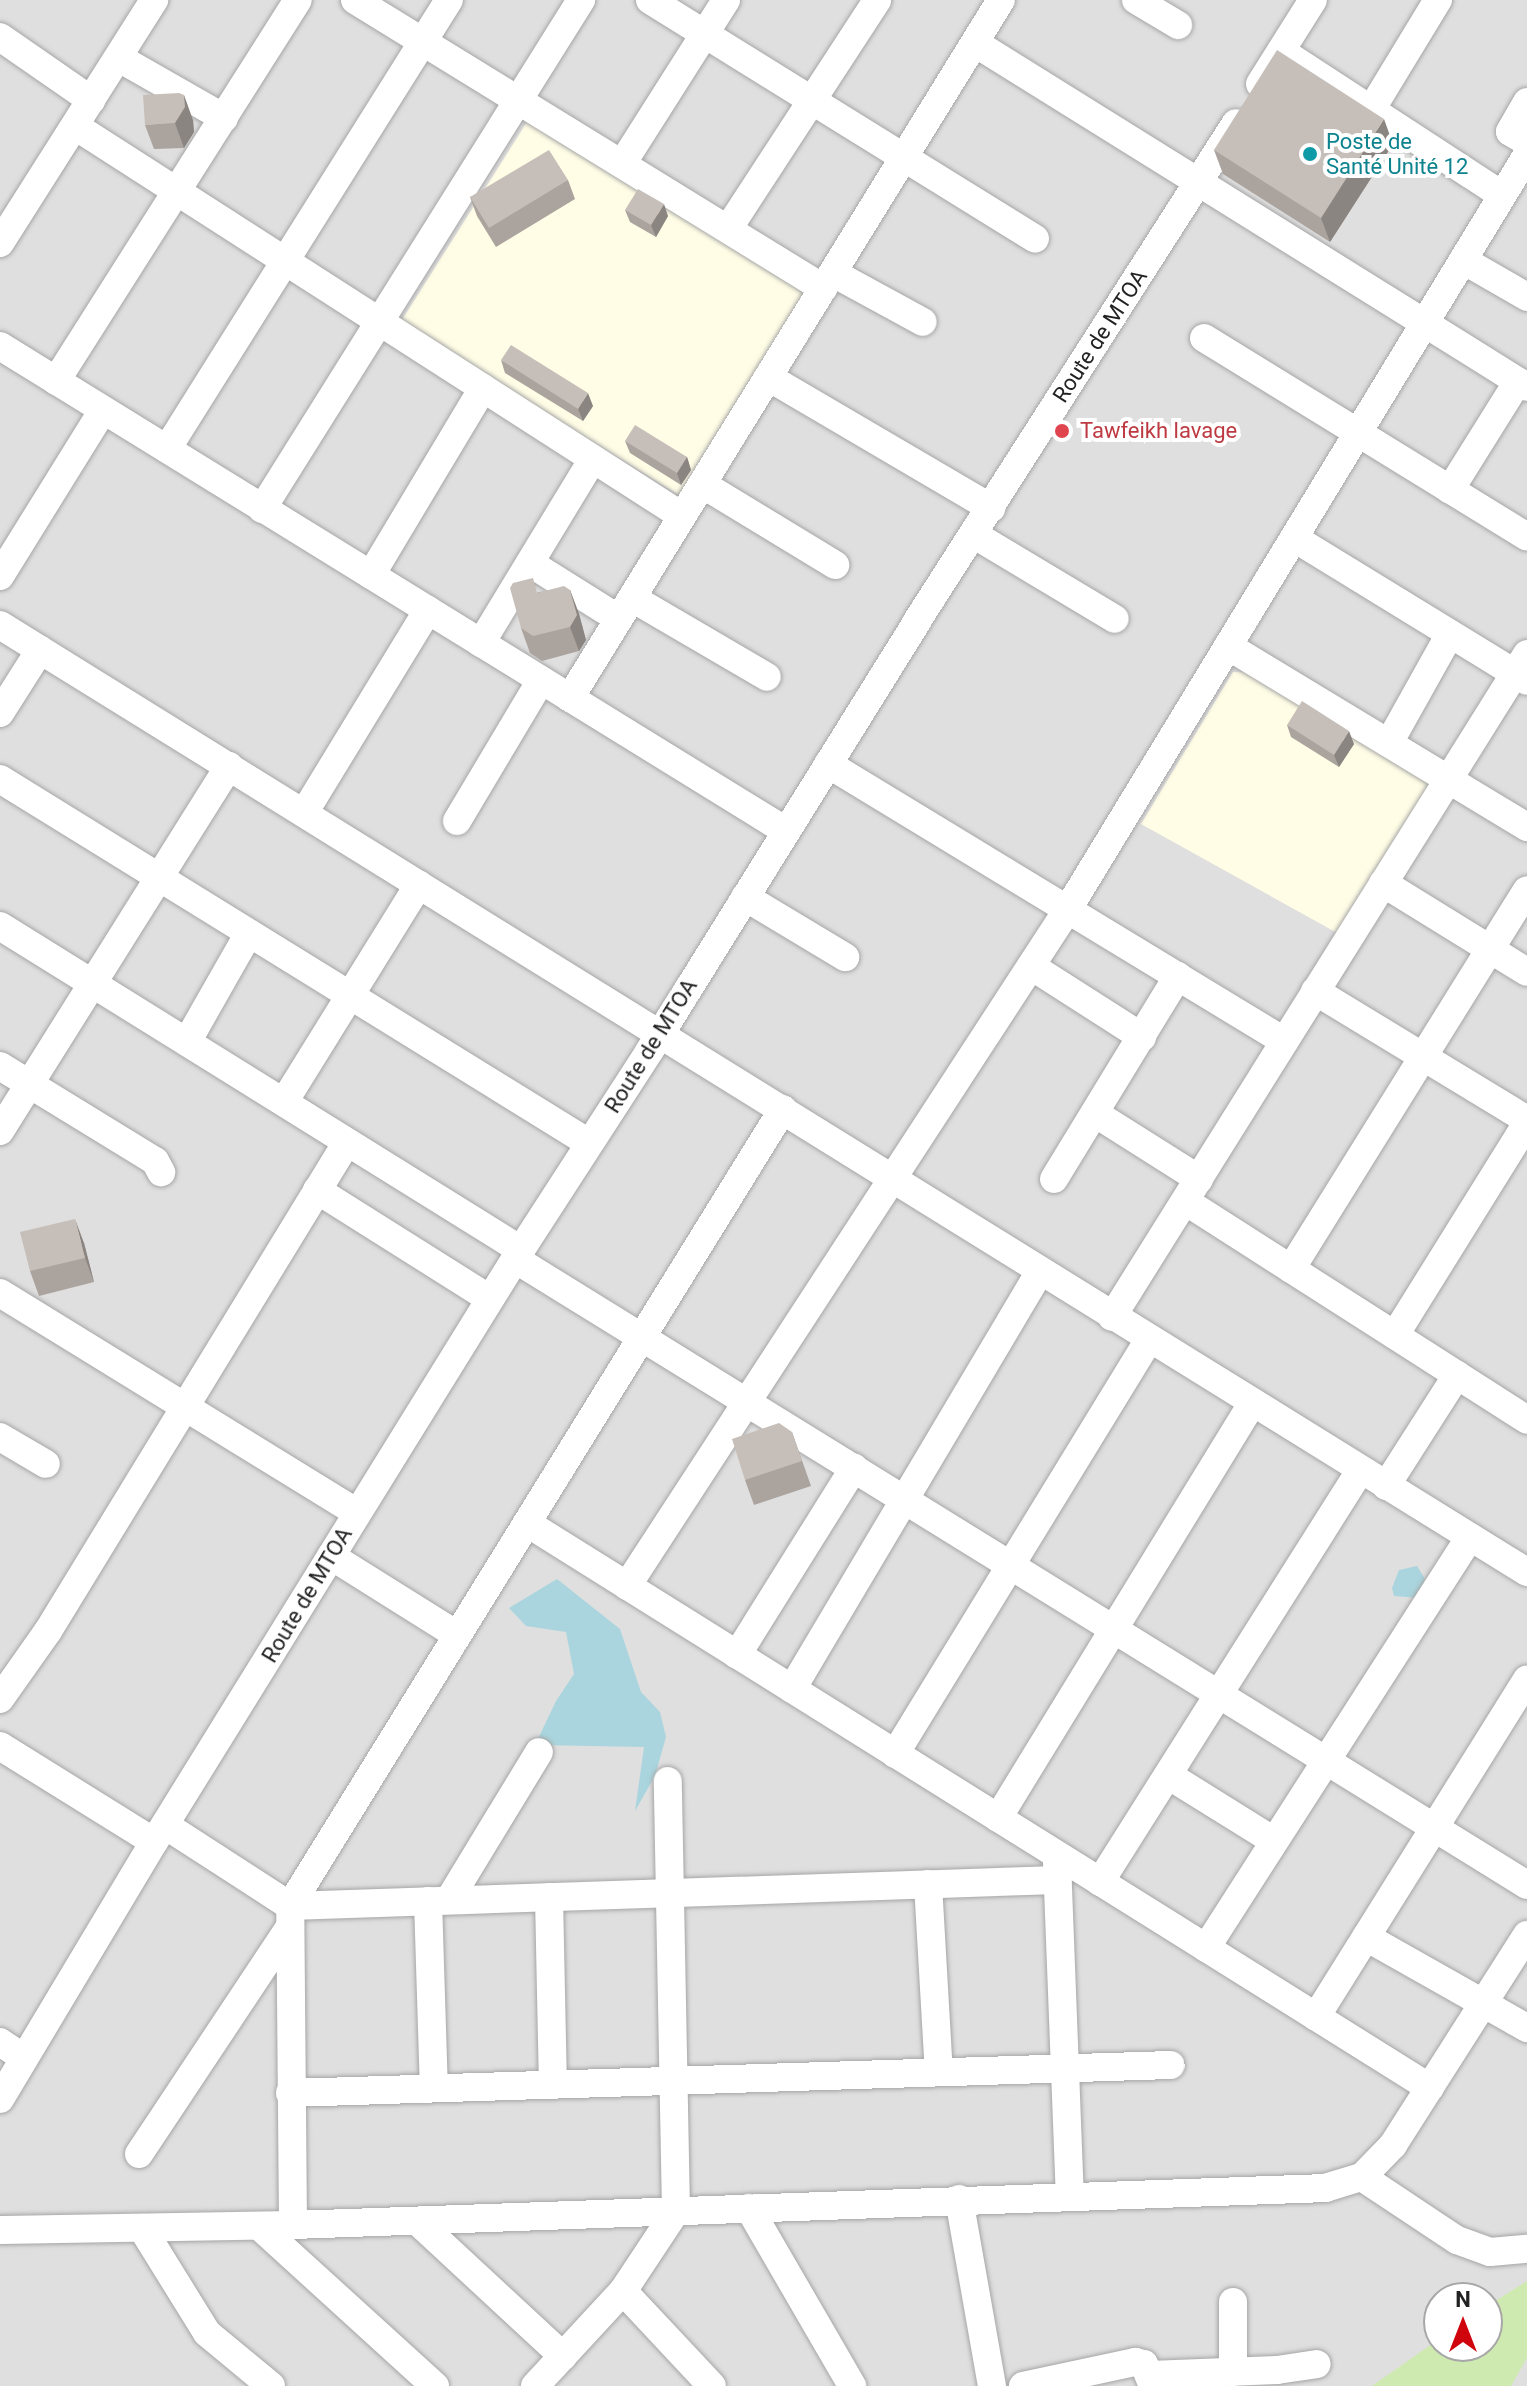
<!DOCTYPE html>
<meta charset="utf-8">
<style>
body{margin:0}
#map{position:relative;width:1527px;height:2386px;overflow:hidden;background:#f2eee9;font-family:Roboto,sans-serif}
div>[style]{position:absolute}
.residential>*{inset:0;background:#e0dfdf}
.education>*{inset:0;background:#fffde5}
.grass>*{inset:0;background:#cfeab0}
.water>*{inset:0;background:#aad5de}
.roads{filter:drop-shadow(0 0 2px #a6a6a6) drop-shadow(0 0 2px #a6a6a6)}
.minor>*{height:28px;margin:-14px;padding:0 14px;transform-origin:14px;border-radius:14px;background:#fff}
.wall>*{inset:0;background:#aaa39e}
.shaded-wall>*{inset:0;background:#8b8581}
.building>*{inset:0;background:#c6beb8}
.dots>*{width:22px;height:22px;translate:-50% -50%;box-sizing:border-box;border:4px solid #fff;border-radius:50%}
span{translate:-50% -50%;white-space:nowrap;text-align:center;line-height:1.15;-webkit-text-stroke:8px #fff;paint-order:stroke}
.culture-label{font-size:22px;color:#0d838f}
.left{translate:0 -50%;text-align:left}
.street-label{font-size:22px;color:#222}
.health-label{font-size:22px;color:#be3a42}
.north{position:absolute;left:1423px;top:2282px;width:80px;height:80px;box-sizing:border-box;background:#fff;border:2px solid #a7a7a7;border-radius:50%;rotate:0deg;font-size:22px;font-weight:700;line-height:32px;text-align:center;color:#222}
.north::after{content:'';display:block;margin:auto;width:28px;height:36px;background:#d0040d;clip-path:polygon(50% 0,100% 100%,50% 72%,0 100%)}
</style>
<div id="map">
<div class="residential">
<div style="clip-path:polygon(evenodd,0 0,1527px 0,1527px 2386px,0 2386px,0 0,1439px 2298px,1487px 2298px,1487px 2346px,1439px 2346px,1439px 2298px)"></div>
</div>
<div class="education">
<div style="clip-path:polygon(527px 122px,809px 292px,681px 496px,400px 323px)"></div>
<div style="clip-path:polygon(1233px 672px,1260px 673px,1435px 777px,1339px 934px,1141px 824px)"></div>
</div>
<div class="grass">
<div style="clip-path:polygon(1527px 2281px,1527px 2358px,1511px 2386px,1372px 2386px,1439px 2339px,1439px 2346px,1487px 2346px,1487px 2306px)"></div>
</div>
<div class="water">
<div style="clip-path:polygon(1417px 1566px,1425px 1579px,1419px 1598px,1394px 1596px,1392px 1588px,1399px 1570px)"></div>
<div style="clip-path:polygon(557px 1579px,620px 1629px,641px 1692px,660px 1712px,666px 1737px,655px 1776px,635px 1811px,644px 1747px,535px 1745px,556px 1701px,574px 1674px,566px 1632px,526px 1626px,509px 1608px)"></div>
</div>
<div class="roads">
<div class="minor">
<div style="left:355px;top:0;width:550px;rotate:31.61deg"></div>
<div style="left:650px;top:0;width:453px;rotate:31.8deg"></div>
<div style="left:1136px;top:0;width:49px;rotate:30.8deg"></div>
<div style="left:0;top:37px;width:111px;rotate:34.7deg"></div>
<div style="left:975px;top:43px;width:650px;rotate:31.93deg"></div>
<div style="left:1281px;top:51px;width:264px;rotate:33.1deg"></div>
<div style="left:119px;top:58px;width:121px;rotate:29.7deg"></div>
<div style="left:1260px;top:84px;width:99px;rotate:-57.8deg"></div>
<div style="left:1527px;top:102px;width:34px;rotate:120deg"></div>
<div style="left:1510px;top:132px;width:20px;rotate:30deg"></div>
<div style="left:1371px;top:110px;width:129px;rotate:-58.7deg"></div>
<div style="left:75px;top:126px;width:721px;rotate:32.72deg"></div>
<div style="left:622px;top:164px;width:194px;rotate:-57.6deg"></div>
<div style="left:728px;top:229px;width:273px;rotate:-56.9deg"></div>
<div style="left:0;top:243px;width:288px;rotate:-57.6deg"></div>
<div style="left:1463px;top:260px;width:74px;rotate:30deg"></div>
<div style="left:833px;top:273px;width:102px;rotate:28.6deg"></div>
<div style="left:1204px;top:338px;width:379px;rotate:31.6deg"></div>
<div style="left:0;top:346px;width:924px;rotate:31.68deg"></div>
<div style="left:768px;top:377px;width:259px;rotate:30.4deg"></div>
<div style="left:56px;top:381px;width:451px;rotate:-57.6deg"></div>
<div style="left:167px;top:449px;width:530px;rotate:-57.87deg"></div>
<div style="left:702px;top:484px;width:156px;rotate:31.3deg"></div>
<div style="left:1450px;top:490px;width:128px;rotate:-58deg"></div>
<div style="left:262px;top:509px;width:601px;rotate:-57.92deg"></div>
<div style="left:973px;top:534px;width:165px;rotate:30.9deg"></div>
<div style="left:1294px;top:538px;width:273px;rotate:31.5deg"></div>
<div style="left:530px;top:563px;width:105px;rotate:32.2deg"></div>
<div style="left:371px;top:575px;width:218px;rotate:-59.1deg"></div>
<div style="left:0;top:576px;width:195px;rotate:-58.2deg"></div>
<div style="left:632px;top:598px;width:156px;rotate:30.3deg"></div>
<div style="left:0;top:625px;width:1797px;rotate:31.81deg"></div>
<div style="left:481px;top:643px;width:215px;rotate:-58.7deg"></div>
<div style="left:1228px;top:646px;width:350px;rotate:31.2deg"></div>
<div style="left:570px;top:698px;width:820px;rotate:-58.31deg"></div>
<div style="left:0;top:713px;width:75px;rotate:-57.6deg"></div>
<div style="left:1389px;top:743px;width:125px;rotate:-60.8deg"></div>
<div style="left:828px;top:764px;width:534px;rotate:31.28deg"></div>
<div style="left:0;top:779px;width:692px;rotate:31.72deg"></div>
<div style="left:304px;top:813px;width:238px;rotate:-58.6deg"></div>
<div style="left:457px;top:821px;width:164px;rotate:-59.2deg"></div>
<div style="left:1383px;top:883px;width:169px;rotate:31.7deg"></div>
<div style="left:745px;top:897px;width:117px;rotate:31deg"></div>
<div style="left:0;top:926px;width:614px;rotate:31.88deg"></div>
<div style="left:1031px;top:966px;width:132px;rotate:32.6deg"></div>
<div style="left:1315px;top:991px;width:248px;rotate:31.3deg"></div>
<div style="left:187px;top:1042px;width:125px;rotate:-60.4deg"></div>
<div style="left:0;top:1066px;width:182px;rotate:31.5deg"></div>
<div style="left:155px;top:1161px;width:13px;rotate:61deg"></div>
<div style="left:284px;top:1102px;width:256px;rotate:-58.2deg"></div>
<div style="left:1096px;top:1114px;width:122px;rotate:32.3deg"></div>
<div style="left:0;top:1131px;width:431px;rotate:-57.9deg"></div>
<div style="left:1054px;top:1179px;width:238px;rotate:-58.6deg"></div>
<div style="left:317px;top:1190px;width:204px;rotate:32.2deg"></div>
<div style="left:1185px;top:1201px;width:406px;rotate:32.6deg"></div>
<div style="left:515px;top:1259px;width:1190px;rotate:31.74deg"></div>
<div style="left:1291px;top:1269px;width:446px;rotate:-58.1deg"></div>
<div style="left:0;top:1293px;width:419px;rotate:31.6deg"></div>
<div style="left:1112px;top:1317px;width:782px;rotate:-57.96deg"></div>
<div style="left:1395px;top:1335px;width:250px;rotate:-58.1deg"></div>
<div style="left:0;top:1437px;width:53px;rotate:30.4deg"></div>
<div style="left:1386px;top:1486px;width:132px;rotate:-57.4deg"></div>
<div style="left:527px;top:1523px;width:1065px;rotate:32.03deg"></div>
<div style="left:331px;top:1556px;width:149px;rotate:32.1deg"></div>
<div style="left:627px;top:1586px;width:808px;rotate:-56.92deg"></div>
<div style="left:1068px;top:909px;width:883px;rotate:-58.67deg"></div>
<div style="left:737px;top:1655px;width:221px;rotate:-58deg"></div>
<div style="left:792px;top:1689px;width:485px;rotate:-59.3deg"></div>
<div style="left:0;top:1699px;width:83px;rotate:-54.8deg"></div>
<div style="left:48px;top:1631px;width:573px;rotate:-58.56deg"></div>
<div style="left:0;top:1746px;width:181px;rotate:31.9deg"></div>
<div style="left:895px;top:1754px;width:487px;rotate:-58.5deg"></div>
<div style="left:1168px;top:1775px;width:125px;rotate:31.9deg"></div>
<div style="left:998px;top:1818px;width:487px;rotate:-58.5deg"></div>
<div style="left:165px;top:1825px;width:149px;rotate:32.9deg"></div>
<div style="left:290px;top:1906px;width:768px;rotate:-1.94deg"></div>
<div style="left:1057px;top:1862px;width:335px;rotate:87.8deg"></div>
<div style="left:1100px;top:1882px;width:487px;rotate:-57.7deg"></div>
<div style="left:928px;top:1884px;width:188px;rotate:86.7deg"></div>
<div style="left:549px;top:1897px;width:187px;rotate:88.8deg"></div>
<div style="left:449px;top:1900px;width:173px;rotate:-58.7deg"></div>
<div style="left:428px;top:1901px;width:187px;rotate:88.2deg"></div>
<div style="left:1366px;top:1937px;width:185px;rotate:29.5deg"></div>
<div style="left:1206px;top:1948px;width:488px;rotate:-57.3deg"></div>
<div style="left:1316px;top:2017px;width:398px;rotate:-58deg"></div>
<div style="left:0;top:2042px;width:29px;rotate:34deg"></div>
<div style="left:290px;top:2093px;width:881px;rotate:-1.82deg"></div>
<div style="left:0;top:2099px;width:300px;rotate:-59.1deg"></div>
<div style="left:154px;top:1842px;width:686px;rotate:-58.23deg"></div>
<div style="left:515px;top:1259px;width:269px;rotate:-57.1deg"></div>
<div style="left:661px;top:1033px;width:485px;rotate:-58.1deg"></div>
<div style="left:917px;top:621px;width:591px;rotate:-57.36deg"></div>
<div style="left:139px;top:2154px;width:273px;rotate:-56.4deg"></div>
<div style="left:1362px;top:2177px;width:114px;rotate:33.6deg"></div>
<div style="left:1457px;top:2240px;width:35px;rotate:20deg"></div>
<div style="left:1490px;top:2252px;width:37px;rotate:-5deg"></div>
<div style="left:959px;top:2199px;width:190px;rotate:80deg"></div>
<div style="left:749px;top:2208px;width:206px;rotate:59.9deg"></div>
<div style="left:417px;top:2221px;width:199px;rotate:42.8deg"></div>
<div style="left:293px;top:2225px;width:319px;rotate:-90.5deg"></div>
<div style="left:290px;top:1906px;width:937px;rotate:-58.26deg"></div>
<div style="left:259px;top:2226px;width:238px;rotate:42.3deg"></div>
<div style="left:142px;top:2228px;width:123px;rotate:58.2deg"></div>
<div style="left:207px;top:2333px;width:83px;rotate:39.6deg"></div>
<div style="left:0;top:2230px;width:293px;rotate:-1deg"></div>
<div style="left:293px;top:2225px;width:1033px;rotate:-2.05deg"></div>
<div style="left:1325px;top:2188px;width:39px;rotate:-17deg"></div>
<div style="left:1362px;top:2177px;width:45px;rotate:-45.9deg"></div>
<div style="left:1393px;top:2145px;width:249px;rotate:-57.5deg"></div>
<div style="left:623px;top:2291px;width:130px;rotate:46.9deg"></div>
<div style="left:1233px;top:2302px;width:70px;rotate:90deg"></div>
<div style="left:1150px;top:2375px;width:127px;rotate:-2.3deg"></div>
<div style="left:1277px;top:2370px;width:40px;rotate:-8.5deg"></div>
<div style="left:535px;top:2386px;width:129px;rotate:-47.2deg"></div>
<div style="left:623px;top:2291px;width:96px;rotate:-56.5deg"></div>
<div style="left:676px;top:2211px;width:430px;rotate:-91.1deg"></div>
<div style="left:1023px;top:2386px;width:115px;rotate:-12.1deg"></div>
<div style="left:1135px;top:2362px;width:9px;rotate:13deg"></div>
<div style="left:1144px;top:2364px;width:24px;rotate:68deg"></div>
</div>
</div>
<div class="wall">
<div style="clip-path:polygon(193px 120px,194px 132px,184px 148px,154px 149px,145px 125px)"></div>
<div style="clip-path:polygon(1393px 144px,1330px 242px,1223px 174px,1214px 150px)"></div>
<div style="clip-path:polygon(568px 180px,575px 199px,496px 247px,477px 216px,470px 197px)"></div>
<div style="clip-path:polygon(625px 210px,668px 216px,656px 237px,630px 222px)"></div>
<div style="clip-path:polygon(501px 360px,593px 406px,583px 421px,505px 373px)"></div>
<div style="clip-path:polygon(625px 441px,687px 457px,691px 470px,681px 485px,630px 453px)"></div>
<div style="clip-path:polygon(570px 590px,579px 614px,586px 640px,579px 651px,542px 661px,530px 653px,521px 628px,538px 592px)"></div>
<div style="clip-path:polygon(1287px 725px,1354px 744px,1339px 767px,1291px 737px)"></div>
<div style="clip-path:polygon(84px 1243px,94px 1282px,39px 1296px,30px 1271px)"></div>
<div style="clip-path:polygon(792px 1432px,811px 1486px,754px 1505px,745px 1480px)"></div>
</div>
<div class="shaded-wall">
<div style="clip-path:polygon(184px 95px,193px 120px,194px 132px,184px 148px,175px 123px)"></div>
<div style="clip-path:polygon(1384px 119px,1393px 144px,1330px 242px,1321px 218px)"></div>
<div style="clip-path:polygon(664px 204px,668px 216px,656px 237px,651px 225px)"></div>
<div style="clip-path:polygon(588px 393px,593px 406px,583px 421px,578px 409px)"></div>
<div style="clip-path:polygon(687px 457px,691px 470px,681px 485px,677px 473px)"></div>
<div style="clip-path:polygon(570px 590px,579px 614px,586px 640px,579px 651px,570px 627px)"></div>
<div style="clip-path:polygon(1349px 731px,1354px 744px,1339px 767px,1334px 755px)"></div>
<div style="clip-path:polygon(75px 1219px,84px 1243px,94px 1282px,85px 1258px)"></div>
</div>
<div class="building">
<div style="clip-path:polygon(1277px 50px,1384px 119px,1321px 218px,1214px 150px)"></div>
<div style="clip-path:polygon(179px 93px,184px 95px,185px 107px,175px 123px,145px 125px,143px 95px)"></div>
<div style="clip-path:polygon(549px 150px,568px 180px,489px 228px,470px 197px)"></div>
<div style="clip-path:polygon(638px 189px,664px 204px,651px 225px,625px 210px)"></div>
<div style="clip-path:polygon(511px 345px,588px 393px,578px 409px,501px 360px)"></div>
<div style="clip-path:polygon(635px 425px,687px 457px,677px 473px,625px 441px)"></div>
<div style="clip-path:polygon(533px 578px,537px 593px,564px 586px,570px 590px,577px 615px,570px 627px,533px 636px,521px 628px,510px 588px,513px 583px)"></div>
<div style="clip-path:polygon(1302px 701px,1349px 731px,1334px 755px,1287px 725px)"></div>
<div style="clip-path:polygon(75px 1219px,85px 1258px,30px 1271px,20px 1232px)"></div>
<div style="clip-path:polygon(779px 1423px,792px 1432px,802px 1461px,745px 1480px,732px 1439px)"></div>
</div>
<div class="dots">
<div style="left:1310px;top:154px;background:#0f9aa8"></div>
<div style="left:1062px;top:431px;background:#e0444e"></div>
</div>
<div class="culture-label">
<span class="left" style="left:1326px;top:154px">Poste de<br>Santé Unité 12</span>
</div>
<div class="street-label">
<span style="left:1100px;top:336px;rotate:-57deg">Route de MTOA</span>
<span style="left:651px;top:1046px;rotate:-58deg">Route de MTOA</span>
<span style="left:307px;top:1595px;rotate:-59deg">Route de MTOA</span>
</div>
<div class="health-label">
<span class="left" style="left:1080px;top:431px">Tawfeikh lavage</span>
</div>
<div class="north">N</div>
</div>
